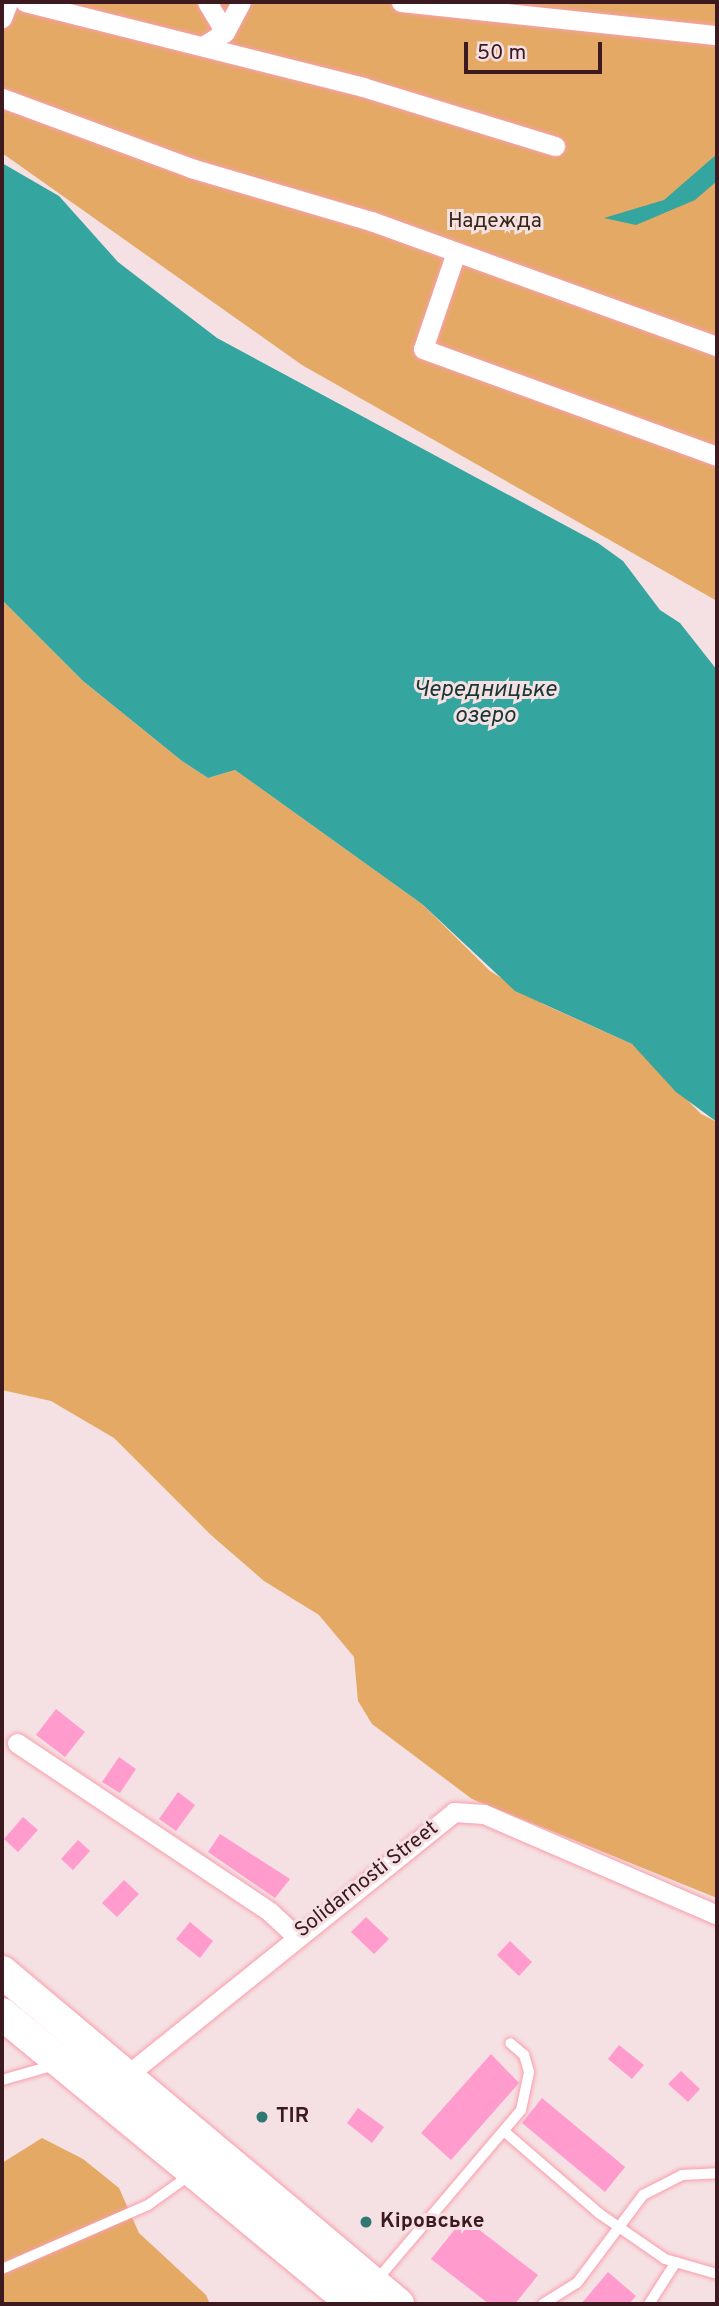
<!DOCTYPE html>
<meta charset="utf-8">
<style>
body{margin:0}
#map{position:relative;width:719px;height:2306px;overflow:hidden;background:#f5e1e3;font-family:Overpass,sans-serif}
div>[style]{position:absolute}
.green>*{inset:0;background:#e4a964}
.water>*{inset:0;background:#35a59f}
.building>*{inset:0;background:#ff9bcd}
.roads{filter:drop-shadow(0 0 2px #f99ead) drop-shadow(0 0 2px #f99ead)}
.lane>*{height:10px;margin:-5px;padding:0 5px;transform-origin:5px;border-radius:5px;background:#fff}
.street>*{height:19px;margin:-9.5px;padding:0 9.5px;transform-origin:9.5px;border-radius:9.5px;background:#fff}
.primary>*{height:32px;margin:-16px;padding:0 16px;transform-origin:16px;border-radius:16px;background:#fff}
.dots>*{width:19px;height:19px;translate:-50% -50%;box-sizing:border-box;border:4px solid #f5e1e3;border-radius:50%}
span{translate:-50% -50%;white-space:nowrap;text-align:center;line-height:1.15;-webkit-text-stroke:6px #f5e1e3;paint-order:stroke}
.park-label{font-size:21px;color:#362614}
.street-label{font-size:21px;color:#3c1a20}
.poi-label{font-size:21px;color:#3c1a20;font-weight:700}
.left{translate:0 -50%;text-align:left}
.water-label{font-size:23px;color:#163734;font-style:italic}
.frame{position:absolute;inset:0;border:4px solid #3c1a20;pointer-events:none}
.scale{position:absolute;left:464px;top:42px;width:138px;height:32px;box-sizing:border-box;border:4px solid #3c1a20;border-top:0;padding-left:9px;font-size:21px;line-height:24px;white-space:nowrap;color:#3c1a20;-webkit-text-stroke:5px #f5e1e3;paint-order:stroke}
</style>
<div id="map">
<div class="green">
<div style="clip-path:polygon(2px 2px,717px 2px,717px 601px,302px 365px,2px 153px)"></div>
<div style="clip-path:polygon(2px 600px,83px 681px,182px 761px,208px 778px,235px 770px,422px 904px,490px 971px,543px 1004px,632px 1044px,701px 1114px,717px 1122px,717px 1898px,472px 1799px,372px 1724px,358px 1701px,354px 1657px,319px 1615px,264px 1581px,211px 1535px,114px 1438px,51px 1401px,2px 1390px)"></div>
<div style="clip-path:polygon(42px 2138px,83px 2159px,119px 2188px,139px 2233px,206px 2295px,210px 2304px,2px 2304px,2px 2163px)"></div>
</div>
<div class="water">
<div style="clip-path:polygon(717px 154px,717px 181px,695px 200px,636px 225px,604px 218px,664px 200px)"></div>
<div style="clip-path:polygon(2px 163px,59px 196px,118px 262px,217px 338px,598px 543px,623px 561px,660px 610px,680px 623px,717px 670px,717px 1122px,676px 1092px,632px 1044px,515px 991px,422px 904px,235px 770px,208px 778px,182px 761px,83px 681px,2px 600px)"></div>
</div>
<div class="building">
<div style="clip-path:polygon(56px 1709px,85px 1732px,65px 1757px,36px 1735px)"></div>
<div style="clip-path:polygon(119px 1757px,136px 1769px,120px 1793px,102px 1782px)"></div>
<div style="clip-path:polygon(178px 1792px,195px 1805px,176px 1831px,159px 1819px)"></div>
<div style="clip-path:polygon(23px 1817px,38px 1830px,18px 1852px,4px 1839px)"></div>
<div style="clip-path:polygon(220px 1834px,290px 1879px,275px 1898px,208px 1852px)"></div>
<div style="clip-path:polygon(78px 1840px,90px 1851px,73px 1870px,61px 1859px)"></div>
<div style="clip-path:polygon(124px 1880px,139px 1894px,117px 1917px,102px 1903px)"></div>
<div style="clip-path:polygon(366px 1917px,389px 1939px,374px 1954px,351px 1932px)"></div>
<div style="clip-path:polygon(190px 1922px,213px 1941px,200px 1958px,176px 1939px)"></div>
<div style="clip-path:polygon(510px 1941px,532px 1962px,519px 1976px,497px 1955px)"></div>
<div style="clip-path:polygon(619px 2045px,644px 2065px,632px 2079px,608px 2059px)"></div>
<div style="clip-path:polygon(491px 2054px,519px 2083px,451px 2160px,421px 2133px)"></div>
<div style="clip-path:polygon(681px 2071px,700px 2089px,688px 2102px,668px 2084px)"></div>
<div style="clip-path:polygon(542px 2098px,625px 2167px,605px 2192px,522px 2123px)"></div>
<div style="clip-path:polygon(358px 2108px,384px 2127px,372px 2143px,347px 2123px)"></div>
<div style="clip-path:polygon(464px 2218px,538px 2275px,515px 2304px,489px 2304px,431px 2259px)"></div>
<div style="clip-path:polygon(608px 2272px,636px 2296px,629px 2304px,581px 2304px)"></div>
</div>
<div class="roads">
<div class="lane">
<div style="left:2px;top:2080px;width:55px;rotate:-15.8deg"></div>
<div style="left:505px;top:2132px;width:125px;rotate:40.8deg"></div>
<div style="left:600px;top:2214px;width:79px;rotate:34.7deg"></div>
<div style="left:665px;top:2259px;width:54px;rotate:16.1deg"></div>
<div style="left:2px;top:2269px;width:159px;rotate:-23.7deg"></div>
<div style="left:148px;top:2205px;width:52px;rotate:-35.5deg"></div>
<div style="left:376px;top:2281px;width:224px;rotate:-49.7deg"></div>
<div style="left:521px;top:2110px;width:39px;rotate:-78deg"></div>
<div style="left:529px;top:2072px;width:18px;rotate:-106deg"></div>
<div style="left:524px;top:2055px;width:18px;rotate:-139deg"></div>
<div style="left:543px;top:2304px;width:40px;rotate:-32deg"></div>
<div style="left:577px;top:2283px;width:110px;rotate:-53.1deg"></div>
<div style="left:643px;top:2195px;width:44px;rotate:-27.1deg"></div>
<div style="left:682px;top:2175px;width:35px;rotate:-3deg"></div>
<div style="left:649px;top:2304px;width:50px;rotate:-57.3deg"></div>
</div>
<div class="street">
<div style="left:25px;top:2px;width:349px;rotate:14.1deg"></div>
<div style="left:363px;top:87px;width:201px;rotate:17.1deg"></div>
<div style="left:207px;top:2px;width:35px;rotate:59deg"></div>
<div style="left:401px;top:2px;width:318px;rotate:6deg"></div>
<div style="left:2px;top:18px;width:17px;rotate:-69deg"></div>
<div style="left:206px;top:44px;width:22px;rotate:-32deg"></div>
<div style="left:225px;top:32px;width:34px;rotate:-62deg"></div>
<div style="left:2px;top:98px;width:202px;rotate:20.3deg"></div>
<div style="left:191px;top:168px;width:188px;rotate:16.4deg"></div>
<div style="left:371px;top:221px;width:368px;rotate:19.9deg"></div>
<div style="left:456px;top:252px;width:102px;rotate:108.8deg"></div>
<div style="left:423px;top:349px;width:313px;rotate:20deg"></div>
<div style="left:17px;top:1743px;width:304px;rotate:33.7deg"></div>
<div style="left:270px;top:1912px;width:35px;rotate:43deg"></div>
<div style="left:126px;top:2076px;width:421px;rotate:-38.8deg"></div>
<div style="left:454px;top:1812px;width:30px;rotate:4deg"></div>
<div style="left:484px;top:1814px;width:254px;rotate:23.4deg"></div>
</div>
<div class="primary">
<div style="left:2px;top:1972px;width:517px;rotate:39.98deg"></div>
<div style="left:2px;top:2014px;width:456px;rotate:39.5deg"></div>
</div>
</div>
<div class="dots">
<div style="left:262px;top:2117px;background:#2f7873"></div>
<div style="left:366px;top:2222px;background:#2f7873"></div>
</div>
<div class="park-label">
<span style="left:495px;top:222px">Надежда</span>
</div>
<div class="street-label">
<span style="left:367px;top:1880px;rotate:-38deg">Solidarnosti Street</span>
</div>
<div class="poi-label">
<span class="left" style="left:276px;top:2117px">TIR</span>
<span class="left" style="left:380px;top:2222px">Кіровське</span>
</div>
<div class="water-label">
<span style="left:485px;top:704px">Чередницьке<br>озеро</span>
</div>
<div class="frame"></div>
<div class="scale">50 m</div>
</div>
